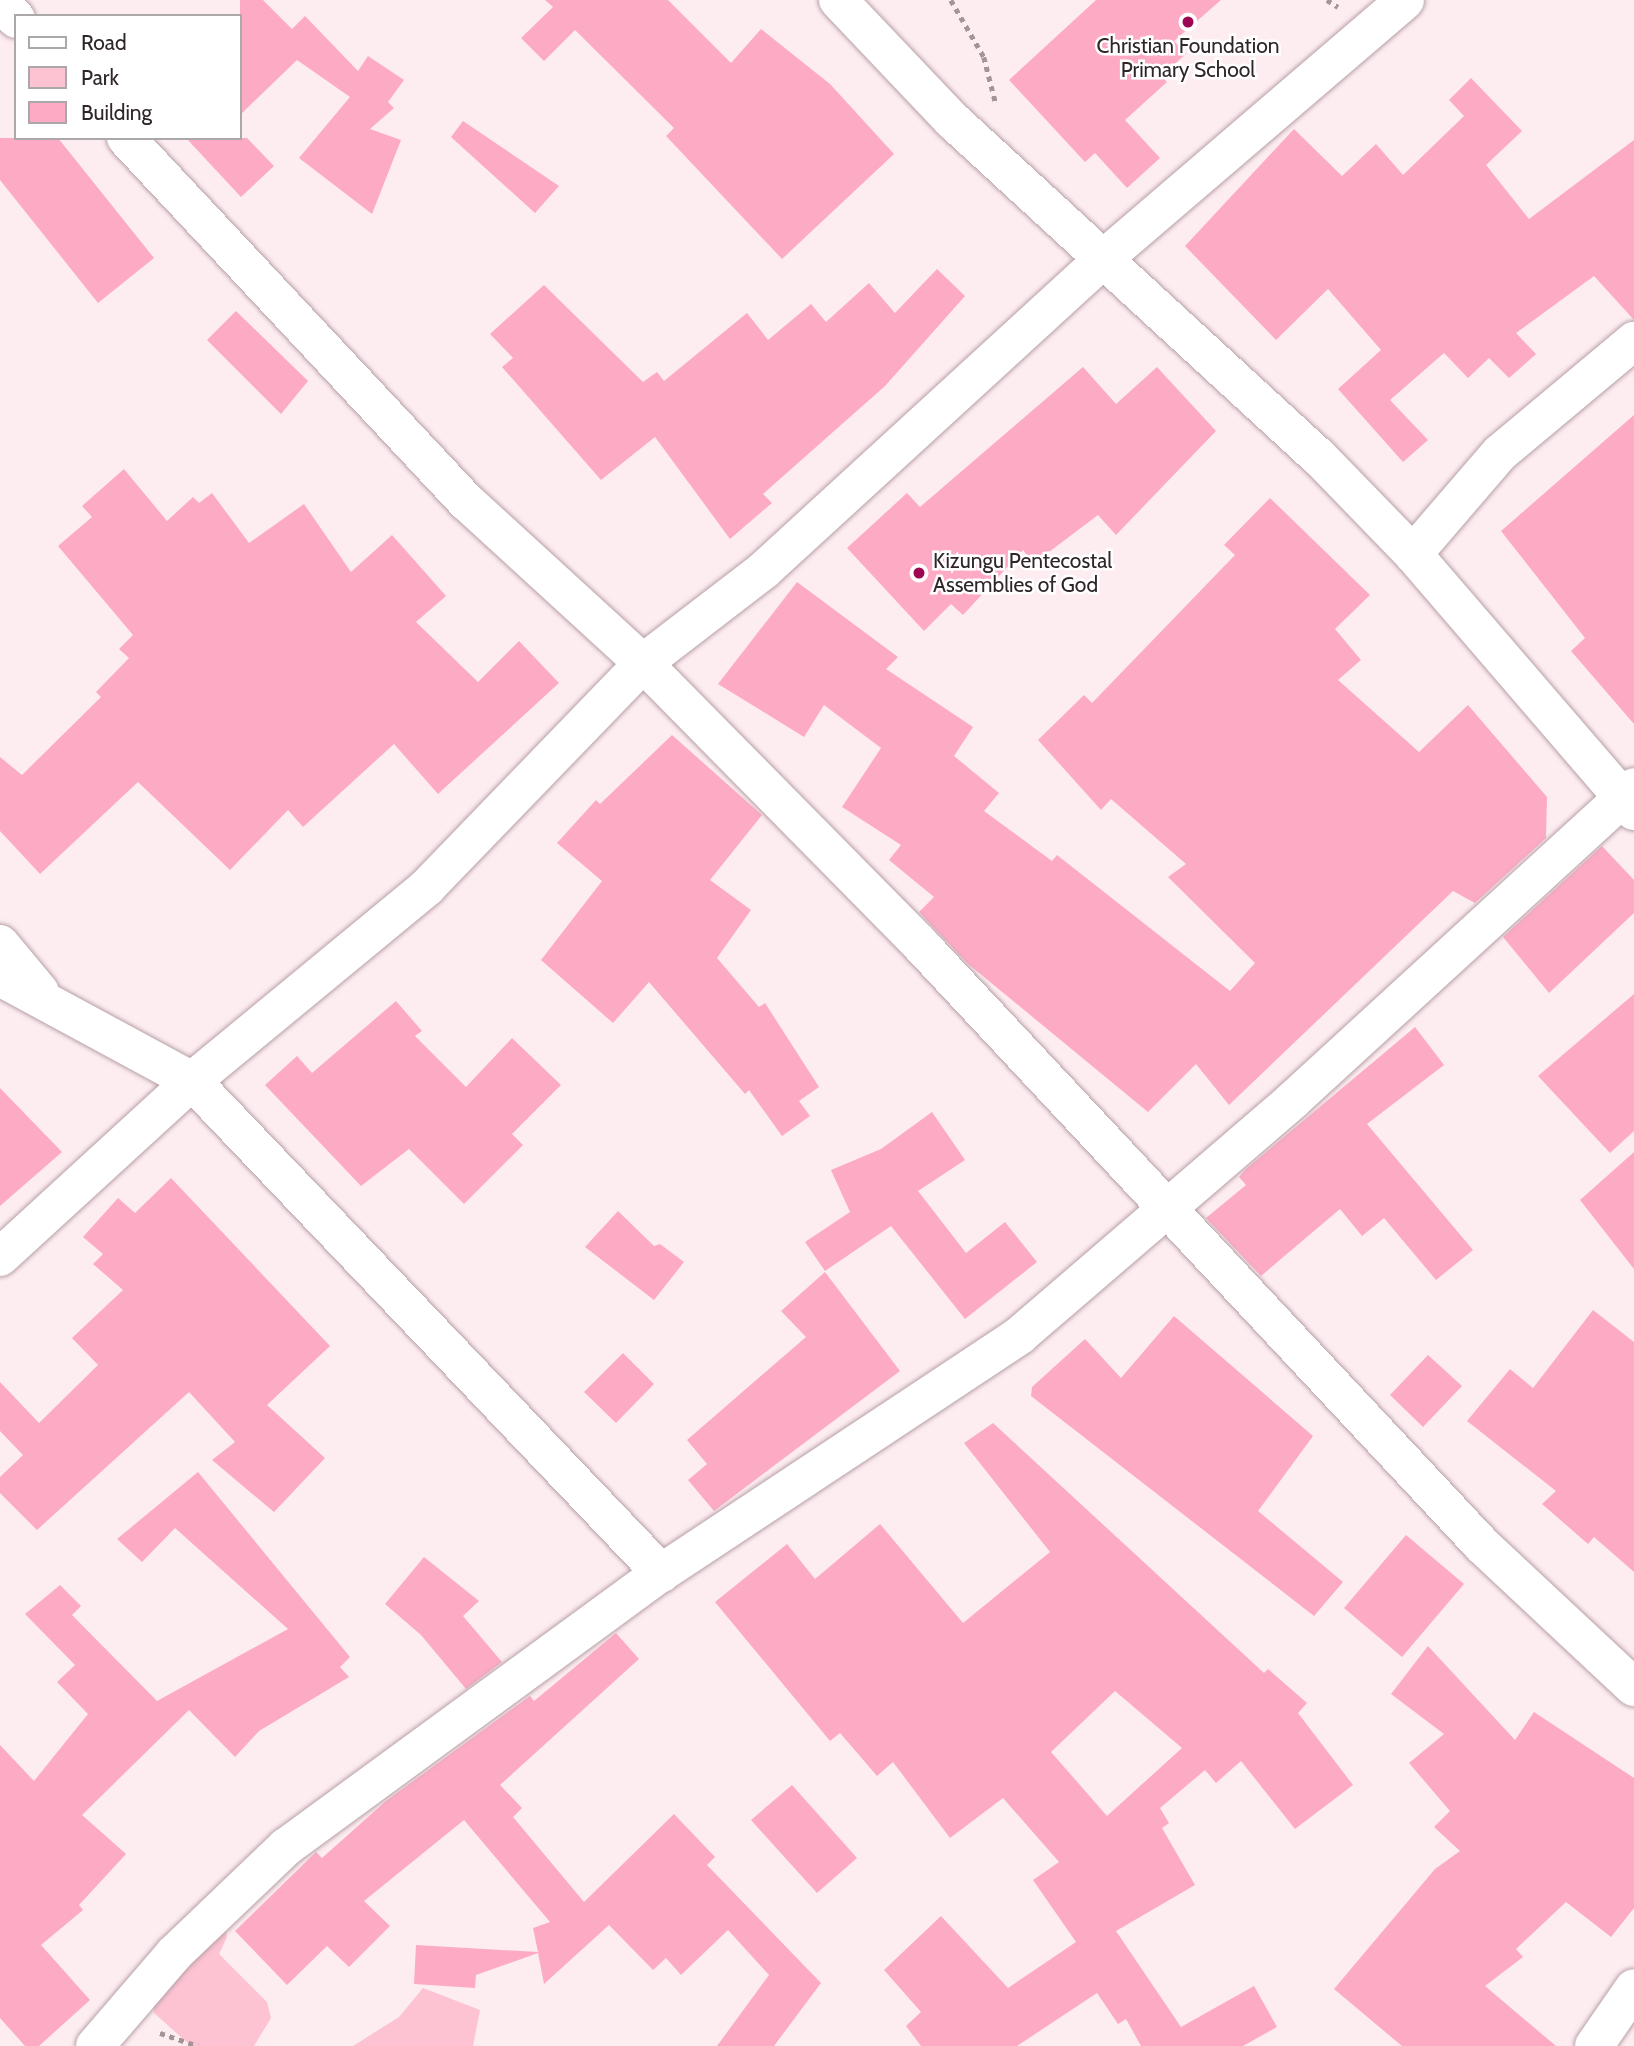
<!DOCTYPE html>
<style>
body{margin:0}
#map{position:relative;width:1634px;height:2046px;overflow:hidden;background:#fdedf1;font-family:Cabin,sans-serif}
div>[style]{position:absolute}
.green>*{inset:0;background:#fdc3d3}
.building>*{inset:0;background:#fdabc4}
.path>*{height:4.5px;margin-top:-2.25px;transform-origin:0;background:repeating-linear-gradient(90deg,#a29598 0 5px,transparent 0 10px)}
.roads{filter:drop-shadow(0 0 2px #b7a0a6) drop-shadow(0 0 2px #b7a0a6)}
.minor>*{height:38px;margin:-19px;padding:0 19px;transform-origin:19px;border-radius:19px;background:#fff}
.dots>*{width:19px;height:19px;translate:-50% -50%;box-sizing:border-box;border:4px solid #fff;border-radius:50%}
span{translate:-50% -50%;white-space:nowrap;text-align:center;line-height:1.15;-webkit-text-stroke:5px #fff;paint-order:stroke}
.poi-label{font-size:21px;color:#2f2629}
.left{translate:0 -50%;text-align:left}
.legend{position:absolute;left:14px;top:14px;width:228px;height:126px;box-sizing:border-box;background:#fff;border:2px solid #aca8a9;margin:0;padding:9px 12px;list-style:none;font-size:21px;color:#2f2629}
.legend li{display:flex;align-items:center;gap:14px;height:35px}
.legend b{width:35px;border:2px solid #aca8a9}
</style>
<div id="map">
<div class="green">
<div style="clip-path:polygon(222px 1911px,227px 1937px,219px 1954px,267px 2002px,271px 2018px,254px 2046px,191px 2046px,154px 2013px,153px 1984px)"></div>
<div style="clip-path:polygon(423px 1988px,480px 2010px,473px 2046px,353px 2046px,399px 2017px)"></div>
</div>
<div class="building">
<div style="clip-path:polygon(240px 0,263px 0,292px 29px,305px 16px,358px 71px,368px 56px,404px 80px,388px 102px,394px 108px,370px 129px,401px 140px,372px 214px,299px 158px,350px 97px,297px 60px,240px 115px)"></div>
<div style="clip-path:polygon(545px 0,668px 0,731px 63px,761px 29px,830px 84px,894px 154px,782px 259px,666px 136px,674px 128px,575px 30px,544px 61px,521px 38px,553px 7px)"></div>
<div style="clip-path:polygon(1096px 0,1221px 0,1174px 41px,1186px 54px,1161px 76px,1167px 82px,1125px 120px,1160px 158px,1127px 188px,1095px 153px,1085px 162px,1009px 80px)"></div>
<div style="clip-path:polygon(1471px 78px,1522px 131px,1486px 165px,1529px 219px,1634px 140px,1634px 320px,1594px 276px,1516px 333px,1536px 354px,1509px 378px,1489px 358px,1468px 378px,1444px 353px,1390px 400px,1428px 440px,1403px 462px,1338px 389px,1381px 350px,1328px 289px,1276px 340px,1185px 246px,1294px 129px,1342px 176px,1376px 144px,1403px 175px,1464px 116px,1449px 100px)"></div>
<div style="clip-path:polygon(463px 121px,559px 186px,535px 213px,451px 137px)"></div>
<div style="clip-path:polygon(0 138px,58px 138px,154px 258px,98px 303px,0 180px)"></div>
<div style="clip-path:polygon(186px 138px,247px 138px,274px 166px,241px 197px)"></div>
<div style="clip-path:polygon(937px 269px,965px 296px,885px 386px,763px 494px,772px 503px,730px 539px,655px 437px,601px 480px,502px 367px,513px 358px,490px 334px,544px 285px,643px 382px,657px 372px,664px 381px,747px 313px,768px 340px,811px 304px,826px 322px,869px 283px,895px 313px)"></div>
<div style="clip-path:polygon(236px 311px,308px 381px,281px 414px,207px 340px)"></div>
<div style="clip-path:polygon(1083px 367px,1116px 404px,1157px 367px,1216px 431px,1116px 535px,1098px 515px,1033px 564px,1023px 550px,963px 615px,951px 604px,924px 631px,847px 548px,907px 493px,920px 507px)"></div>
<div style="clip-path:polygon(1634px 415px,1634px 724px,1571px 651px,1585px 638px,1501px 531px)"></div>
<div style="clip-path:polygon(124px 469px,167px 521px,193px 497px,199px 503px,212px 493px,249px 543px,304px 504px,351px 572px,392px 535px,446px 596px,416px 622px,478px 682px,519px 641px,559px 683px,438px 794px,394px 744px,303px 827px,288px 810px,230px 870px,138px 782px,40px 874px,0 831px,0 757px,22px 775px,101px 697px,96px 692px,129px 658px,119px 649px,133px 635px,58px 546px,92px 517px,82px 506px)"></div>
<div style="clip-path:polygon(1270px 498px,1370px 595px,1335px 629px,1361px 660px,1338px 680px,1419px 752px,1468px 705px,1547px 797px,1546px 838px,1475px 903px,1453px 891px,1229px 1105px,1196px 1064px,1148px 1112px,967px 963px,919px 912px,934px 897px,889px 860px,901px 845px,842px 807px,881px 748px,824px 705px,804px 737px,718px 684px,797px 582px,898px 657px,886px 669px,973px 727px,954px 756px,999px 793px,984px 811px,1052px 861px,1057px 855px,1230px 991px,1255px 963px,1168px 877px,1186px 864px,1111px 799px,1101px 810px,1038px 740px,1084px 695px,1092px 703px,1235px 555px,1224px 545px)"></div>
<div style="clip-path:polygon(672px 735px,762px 815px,710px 880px,751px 910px,717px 958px,759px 1007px,765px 1003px,819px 1087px,799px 1101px,810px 1116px,782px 1136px,749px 1090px,745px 1094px,649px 982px,613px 1023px,541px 960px,602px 881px,557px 843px,596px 800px,600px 804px)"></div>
<div style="clip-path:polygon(1602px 846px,1634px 880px,1634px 913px,1549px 993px,1503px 937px)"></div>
<div style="clip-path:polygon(1634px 994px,1634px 1131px,1610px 1153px,1538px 1076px)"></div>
<div style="clip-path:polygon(396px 1001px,422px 1031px,415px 1036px,466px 1087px,512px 1038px,561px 1085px,512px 1134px,523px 1145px,464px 1204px,409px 1149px,361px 1186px,265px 1085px,297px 1056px,312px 1073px)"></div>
<div style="clip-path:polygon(1415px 1027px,1444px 1065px,1367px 1124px,1473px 1250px,1436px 1280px,1384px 1218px,1362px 1236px,1340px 1209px,1261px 1276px,1206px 1218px,1246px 1185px,1239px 1177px,1246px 1169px)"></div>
<div style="clip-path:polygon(0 1088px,62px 1152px,0 1206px)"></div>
<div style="clip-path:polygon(932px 1112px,965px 1160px,918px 1191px,966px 1253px,1005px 1222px,1037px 1262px,965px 1319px,891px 1226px,825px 1271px,805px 1242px,850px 1212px,831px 1170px,881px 1149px)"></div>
<div style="clip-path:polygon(1634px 1152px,1634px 1269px,1580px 1200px)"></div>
<div style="clip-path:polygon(171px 1178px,330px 1346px,267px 1405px,325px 1458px,274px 1512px,212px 1460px,235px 1442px,189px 1392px,37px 1530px,0 1493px,0 1477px,23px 1455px,0 1431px,0 1382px,39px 1423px,98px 1365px,72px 1338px,123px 1290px,93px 1264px,103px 1254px,83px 1237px,118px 1198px,135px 1213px)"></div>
<div style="clip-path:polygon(618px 1211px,654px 1246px,660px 1244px,684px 1262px,654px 1300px,585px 1247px)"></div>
<div style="clip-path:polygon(825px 1272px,900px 1371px,714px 1511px,688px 1480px,707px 1464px,687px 1440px,806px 1337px,781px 1311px)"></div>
<div style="clip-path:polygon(1593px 1310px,1634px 1342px,1634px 1572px,1594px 1537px,1588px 1544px,1542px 1504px,1556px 1491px,1467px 1421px,1510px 1369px,1533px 1388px)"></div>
<div style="clip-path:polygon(1174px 1316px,1313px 1436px,1258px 1511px,1343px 1582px,1314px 1616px,1031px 1396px,1032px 1387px,1085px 1339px,1121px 1378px)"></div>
<div style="clip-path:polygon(623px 1353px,654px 1384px,616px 1423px,584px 1392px)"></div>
<div style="clip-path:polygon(1428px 1355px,1462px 1386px,1423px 1427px,1390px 1395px)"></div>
<div style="clip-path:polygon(evenodd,993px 1423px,1264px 1673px,1268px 1669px,1307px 1703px,1298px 1713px,1353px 1785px,1295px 1829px,1241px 1761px,1216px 1783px,1205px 1770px,1160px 1808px,1169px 1823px,1162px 1828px,1195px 1885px,1116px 1931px,1181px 2027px,1254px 1986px,1277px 2027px,1243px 2046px,1141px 2046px,1126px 2019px,1118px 2024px,1097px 1993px,1017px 2046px,921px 2046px,906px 2026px,921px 2012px,884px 1970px,941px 1916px,1008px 1988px,1076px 1942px,1033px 1880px,1059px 1862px,1003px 1798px,950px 1838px,893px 1762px,877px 1776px,840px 1733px,830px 1741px,715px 1602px,787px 1544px,815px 1579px,880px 1524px,963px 1623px,1050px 1552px,964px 1443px,993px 1423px,1115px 1691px,1182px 1748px,1107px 1816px,1051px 1752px,1115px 1691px)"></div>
<div style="clip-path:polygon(198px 1472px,350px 1657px,340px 1667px,349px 1677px,259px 1731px,235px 1757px,189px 1710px,82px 1815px,126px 1854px,79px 1905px,83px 1910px,41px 1945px,90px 2000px,39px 2046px,25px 2046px,0 2018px,0 1745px,34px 1781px,88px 1714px,57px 1682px,75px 1665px,25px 1614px,60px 1585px,81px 1606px,72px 1615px,157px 1701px,288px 1629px,175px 1528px,142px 1562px,117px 1539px)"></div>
<div style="clip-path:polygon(1406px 1535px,1464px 1584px,1402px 1657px,1344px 1608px)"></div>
<div style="clip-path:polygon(424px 1557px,479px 1601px,463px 1616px,502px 1662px,466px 1689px,421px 1635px,385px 1604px)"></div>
<div style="clip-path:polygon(616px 1633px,639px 1659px,500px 1785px,522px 1808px,513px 1817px,584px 1902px,674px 1814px,715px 1857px,707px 1865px,821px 1983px,774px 2046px,717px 2046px,769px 1975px,728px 1930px,681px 1975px,666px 1958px,653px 1970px,609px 1925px,544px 1984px,538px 1953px,476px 1975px,475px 1988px,414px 1984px,416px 1945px,538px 1952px,533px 1928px,550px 1922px,464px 1820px,364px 1901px,390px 1926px,349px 1967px,327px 1946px,287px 1985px,235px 1931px,316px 1852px,322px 1858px,386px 1801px,530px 1696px,534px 1701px)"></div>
<div style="clip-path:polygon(1428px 1646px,1515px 1740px,1534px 1712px,1634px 1778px,1634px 1908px,1611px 1937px,1566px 1902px,1516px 1949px,1523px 1957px,1485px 1986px,1556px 2046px,1402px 2046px,1334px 1989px,1435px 1869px,1460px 1851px,1434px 1827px,1450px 1811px,1409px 1763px,1444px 1734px,1391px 1694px)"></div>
<div style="clip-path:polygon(792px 1785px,857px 1858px,817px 1893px,751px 1820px)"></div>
</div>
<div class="path">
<div style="left:951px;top:0;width:66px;rotate:59.9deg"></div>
<div style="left:984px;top:57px;width:49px;rotate:75.7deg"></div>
<div style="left:1327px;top:0;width:13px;rotate:32deg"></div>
<div style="left:160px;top:2033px;width:40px;rotate:18.9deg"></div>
</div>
<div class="roads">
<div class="minor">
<div style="left:838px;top:0;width:166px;rotate:46.5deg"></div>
<div style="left:952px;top:120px;width:497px;rotate:42.6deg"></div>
<div style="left:1318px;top:456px;width:136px;rotate:45.9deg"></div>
<div style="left:1413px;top:554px;width:339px;rotate:49.3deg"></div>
<div style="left:0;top:1px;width:24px;rotate:48deg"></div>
<div style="left:126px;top:138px;width:499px;rotate:46.9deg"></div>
<div style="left:467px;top:502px;width:239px;rotate:42.5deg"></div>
<div style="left:643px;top:663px;width:393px;rotate:45.4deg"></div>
<div style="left:919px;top:943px;width:824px;rotate:46.92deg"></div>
<div style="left:1482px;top:1545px;width:208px;rotate:43.1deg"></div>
<div style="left:1413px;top:554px;width:133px;rotate:-49.3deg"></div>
<div style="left:1500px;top:453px;width:175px;rotate:-39.9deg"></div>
<div style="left:0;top:944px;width:62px;rotate:50.2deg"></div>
<div style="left:0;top:977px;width:218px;rotate:28.4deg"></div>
<div style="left:192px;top:1081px;width:680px;rotate:46.37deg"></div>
<div style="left:0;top:1257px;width:260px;rotate:-42.5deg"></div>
<div style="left:192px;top:1081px;width:305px;rotate:-39.5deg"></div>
<div style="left:427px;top:887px;width:311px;rotate:-46deg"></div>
<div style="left:643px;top:663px;width:153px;rotate:-37.5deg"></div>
<div style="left:764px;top:570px;width:459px;rotate:-42.5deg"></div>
<div style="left:1102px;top:260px;width:399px;rotate:-40.6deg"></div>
<div style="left:95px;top:2046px;width:121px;rotate:-49.3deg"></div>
<div style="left:174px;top:1954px;width:155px;rotate:-43.7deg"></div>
<div style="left:286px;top:1847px;width:464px;rotate:-36.2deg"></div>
<div style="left:661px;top:1573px;width:431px;rotate:-33.5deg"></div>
<div style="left:1020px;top:1335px;width:360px;rotate:-40.7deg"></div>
<div style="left:1293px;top:1100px;width:463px;rotate:-42.5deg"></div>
<div style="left:1594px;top:2046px;width:70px;rotate:-55.4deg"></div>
</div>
</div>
<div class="dots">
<div style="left:1188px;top:22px;background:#9d0652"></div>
<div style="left:919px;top:573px;background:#9d0652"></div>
</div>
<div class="poi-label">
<span style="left:1188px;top:58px">Christian Foundation<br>Primary School</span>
<span class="left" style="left:933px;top:573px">Kizungu Pentecostal<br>Assemblies of God</span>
</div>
<ul class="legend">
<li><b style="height:9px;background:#fff"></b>Road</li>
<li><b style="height:19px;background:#fdc3d3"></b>Park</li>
<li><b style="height:19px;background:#fdabc4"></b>Building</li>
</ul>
</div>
